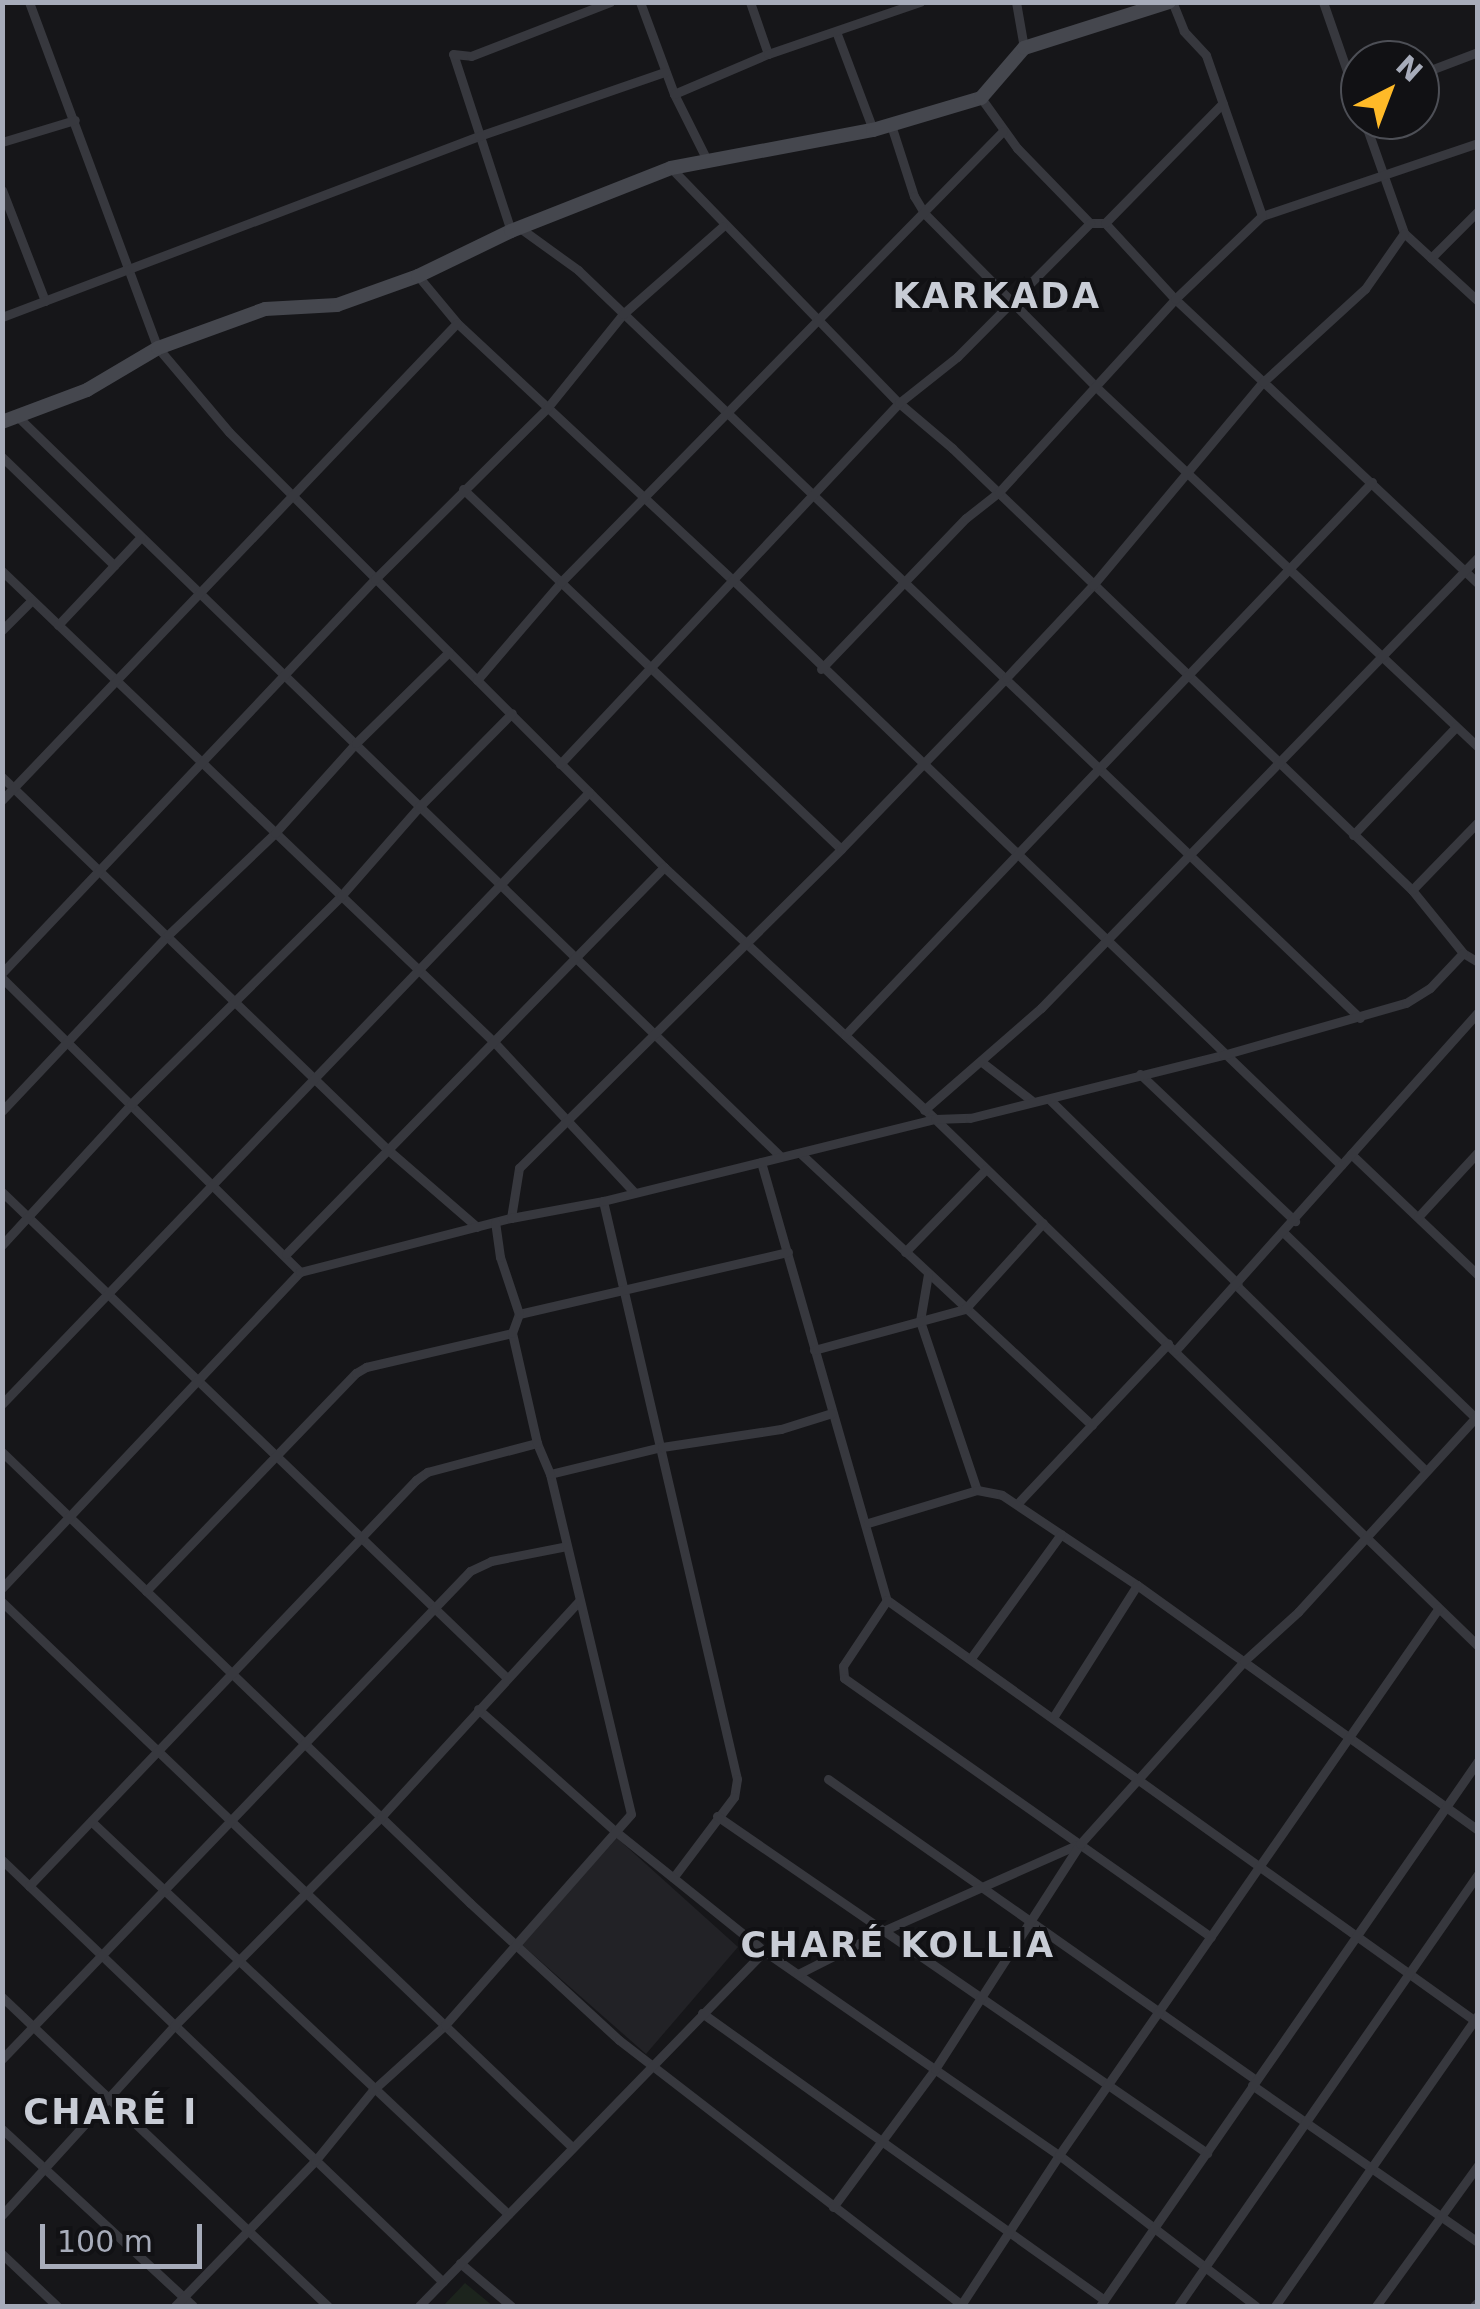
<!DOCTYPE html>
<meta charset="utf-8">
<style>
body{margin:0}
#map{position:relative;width:1480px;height:2309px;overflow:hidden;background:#161619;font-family:"DejaVu Sans",sans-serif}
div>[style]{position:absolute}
.built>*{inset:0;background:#222226}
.green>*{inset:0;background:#1c241d}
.street>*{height:9px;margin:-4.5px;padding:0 4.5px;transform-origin:4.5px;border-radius:4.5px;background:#37383e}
.secondary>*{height:14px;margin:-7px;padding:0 7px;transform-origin:7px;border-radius:7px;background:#45474e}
span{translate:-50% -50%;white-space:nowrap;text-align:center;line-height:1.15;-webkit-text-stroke:8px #111114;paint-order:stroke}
.district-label{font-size:35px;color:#c8ccd5;font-weight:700;letter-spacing:2.5px}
.frame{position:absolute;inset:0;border:5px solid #a7acba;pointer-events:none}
.north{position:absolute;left:1340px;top:40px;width:100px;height:100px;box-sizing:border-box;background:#111114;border:2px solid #4d4f56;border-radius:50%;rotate:42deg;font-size:28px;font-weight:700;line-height:40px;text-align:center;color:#a7acba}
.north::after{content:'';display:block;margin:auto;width:35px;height:45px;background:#ffba28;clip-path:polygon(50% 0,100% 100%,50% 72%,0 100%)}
.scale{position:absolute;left:40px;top:2224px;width:162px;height:45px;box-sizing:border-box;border:5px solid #a7acba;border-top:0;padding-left:12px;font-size:30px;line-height:35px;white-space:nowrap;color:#a7acba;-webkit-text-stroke:8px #111114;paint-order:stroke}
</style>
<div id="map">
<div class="built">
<div style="clip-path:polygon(617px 1838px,738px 1947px,646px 2054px,521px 1944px)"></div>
</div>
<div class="green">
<div style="clip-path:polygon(465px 2283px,493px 2306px,443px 2306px)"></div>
</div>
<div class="street">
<div style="left:29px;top:2px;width:369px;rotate:69.6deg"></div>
<div style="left:158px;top:348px;width:110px;rotate:49.8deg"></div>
<div style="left:229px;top:432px;width:615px;rotate:45deg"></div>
<div style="left:664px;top:867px;width:370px;rotate:42.9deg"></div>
<div style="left:935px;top:1119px;width:757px;rotate:44.14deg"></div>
<div style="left:640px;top:2px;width:98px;rotate:69.7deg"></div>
<div style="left:674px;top:94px;width:74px;rotate:63.4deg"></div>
<div style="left:750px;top:2px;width:55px;rotate:70.9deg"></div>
<div style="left:1016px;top:2px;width:47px;rotate:80.1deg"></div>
<div style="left:1323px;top:2px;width:112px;rotate:70.8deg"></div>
<div style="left:837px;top:34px;width:103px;rotate:69.4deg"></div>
<div style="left:1420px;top:74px;width:62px;rotate:-20.8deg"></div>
<div style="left:674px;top:94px;width:102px;rotate:-23.1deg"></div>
<div style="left:768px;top:54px;width:161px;rotate:-18.9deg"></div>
<div style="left:981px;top:98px;width:62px;rotate:54.2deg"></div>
<div style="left:1017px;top:148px;width:105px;rotate:45.8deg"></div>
<div style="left:1090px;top:223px;width:15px"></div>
<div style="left:1105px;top:223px;width:103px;rotate:47.4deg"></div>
<div style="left:1175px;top:299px;width:416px;rotate:43.2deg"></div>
<div style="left:1364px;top:120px;width:120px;rotate:70.5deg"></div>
<div style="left:1404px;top:233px;width:100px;rotate:42.6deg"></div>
<div style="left:891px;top:125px;width:75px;rotate:72.1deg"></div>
<div style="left:914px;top:196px;width:21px;rotate:59deg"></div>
<div style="left:925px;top:214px;width:242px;rotate:45.3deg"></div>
<div style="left:1095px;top:386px;width:526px;rotate:43.31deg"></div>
<div style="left:2px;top:142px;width:76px;rotate:-16.8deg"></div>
<div style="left:671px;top:168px;width:327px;rotate:45.9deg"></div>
<div style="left:899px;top:403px;width:70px;rotate:40.3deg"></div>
<div style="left:952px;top:448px;width:638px;rotate:43.86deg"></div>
<div style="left:1412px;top:890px;width:81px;rotate:51deg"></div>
<div style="left:1463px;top:953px;width:17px;rotate:31deg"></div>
<div style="left:2px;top:190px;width:119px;rotate:68.8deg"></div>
<div style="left:1262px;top:216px;width:228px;rotate:-18.7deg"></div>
<div style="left:1105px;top:223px;width:168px;rotate:-45.5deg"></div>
<div style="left:520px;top:228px;width:72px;rotate:35.9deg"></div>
<div style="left:578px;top:270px;width:1082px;rotate:43.73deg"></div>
<div style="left:511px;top:231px;width:186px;rotate:-108.1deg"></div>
<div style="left:453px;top:54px;width:18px;rotate:6deg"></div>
<div style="left:471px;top:56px;width:149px;rotate:-21.2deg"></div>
<div style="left:1431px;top:258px;width:66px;rotate:-45deg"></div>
<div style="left:418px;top:276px;width:61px;rotate:50.3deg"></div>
<div style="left:457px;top:323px;width:377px;rotate:43deg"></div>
<div style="left:733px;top:580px;width:844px;rotate:43.9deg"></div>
<div style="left:2px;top:317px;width:510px;rotate:-20.78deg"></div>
<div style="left:479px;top:136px;width:197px;rotate:-19deg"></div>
<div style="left:17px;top:416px;width:1064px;rotate:44.12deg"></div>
<div style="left:2px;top:457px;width:156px;rotate:44deg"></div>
<div style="left:463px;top:489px;width:522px;rotate:43.6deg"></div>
<div style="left:2px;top:571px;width:681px;rotate:43.75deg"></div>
<div style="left:494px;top:1042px;width:205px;rotate:47deg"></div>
<div style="left:58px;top:625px;width:121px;rotate:-46.7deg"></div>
<div style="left:2px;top:630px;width:42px;rotate:-45deg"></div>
<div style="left:821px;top:669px;width:209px;rotate:-46.2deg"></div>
<div style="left:966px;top:518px;width:42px;rotate:-38.2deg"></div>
<div style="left:999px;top:492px;width:261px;rotate:-47.6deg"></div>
<div style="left:1175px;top:299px;width:120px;rotate:-43.7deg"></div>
<div style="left:1262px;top:216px;width:170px;rotate:-109.2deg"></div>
<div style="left:1206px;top:55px;width:33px;rotate:-133deg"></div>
<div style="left:1184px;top:31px;width:31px;rotate:-112deg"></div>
<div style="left:477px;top:680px;width:129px;rotate:-49.4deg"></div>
<div style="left:561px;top:582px;width:631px;rotate:-45.58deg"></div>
<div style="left:560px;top:764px;width:495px;rotate:-46.8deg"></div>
<div style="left:899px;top:403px;width:74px;rotate:-38.4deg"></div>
<div style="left:957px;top:357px;width:189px;rotate:-45.2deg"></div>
<div style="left:2px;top:777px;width:535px;rotate:44.02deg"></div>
<div style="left:387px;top:1149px;width:119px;rotate:40.9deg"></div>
<div style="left:2px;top:800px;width:659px;rotate:-46.35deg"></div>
<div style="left:1353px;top:835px;width:149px;rotate:-46.4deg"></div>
<div style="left:1412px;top:890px;width:95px;rotate:-45.9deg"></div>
<div style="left:2px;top:973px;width:543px;rotate:-46.57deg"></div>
<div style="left:375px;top:579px;width:244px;rotate:-44.8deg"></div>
<div style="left:548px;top:407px;width:119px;rotate:-51.1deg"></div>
<div style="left:623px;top:314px;width:133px;rotate:-41.3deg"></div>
<div style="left:2px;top:978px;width:419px;rotate:44.6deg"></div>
<div style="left:845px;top:1035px;width:764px;rotate:-46.38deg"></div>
<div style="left:983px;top:1063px;width:61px;rotate:37.6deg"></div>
<div style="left:1140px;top:1074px;width:214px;rotate:43.5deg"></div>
<div style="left:1049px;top:1099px;width:264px;rotate:44.4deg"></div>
<div style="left:924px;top:1110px;width:155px;rotate:-41.1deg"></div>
<div style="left:1041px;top:1008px;width:628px;rotate:-45.9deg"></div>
<div style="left:2px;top:1111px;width:242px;rotate:-46.7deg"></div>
<div style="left:168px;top:935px;width:148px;rotate:-43.6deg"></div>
<div style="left:275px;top:833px;width:121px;rotate:-48deg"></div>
<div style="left:356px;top:743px;width:130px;rotate:-44.4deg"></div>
<div style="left:800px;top:1153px;width:399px;rotate:43deg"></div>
<div style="left:1351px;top:1154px;width:175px;rotate:43.6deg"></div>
<div style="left:761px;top:1162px;width:456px;rotate:74deg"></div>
<div style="left:887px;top:1600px;width:727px;rotate:35.59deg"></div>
<div style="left:2px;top:1192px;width:701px;rotate:43.9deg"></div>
<div style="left:603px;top:1201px;width:593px;rotate:76.95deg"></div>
<div style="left:737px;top:1779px;width:18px;rotate:99deg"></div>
<div style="left:734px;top:1797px;width:101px;rotate:127deg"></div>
<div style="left:1418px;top:1217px;width:88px;rotate:-47.3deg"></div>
<div style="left:511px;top:1218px;width:51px;rotate:-80.9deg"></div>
<div style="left:519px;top:1168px;width:453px;rotate:-44.7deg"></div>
<div style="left:841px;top:849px;width:238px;rotate:-46deg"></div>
<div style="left:1006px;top:678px;width:127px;rotate:-46.9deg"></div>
<div style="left:1093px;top:585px;width:265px;rotate:-50.1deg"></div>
<div style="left:1263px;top:382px;width:138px;rotate:-42.4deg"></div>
<div style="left:1365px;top:289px;width:68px;rotate:-55.1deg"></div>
<div style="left:1283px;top:1232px;width:271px;rotate:44deg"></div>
<div style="left:2px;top:1245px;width:191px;rotate:-47.5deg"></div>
<div style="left:131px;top:1104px;width:296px;rotate:-44.7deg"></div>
<div style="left:341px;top:896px;width:118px;rotate:-48.8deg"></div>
<div style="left:419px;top:807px;width:132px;rotate:-45.3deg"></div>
<div style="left:905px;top:1252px;width:116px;rotate:-45.7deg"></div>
<div style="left:286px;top:1254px;width:541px;rotate:-45.67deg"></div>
<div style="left:928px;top:1274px;width:48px;rotate:99.7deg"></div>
<div style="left:920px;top:1321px;width:178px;rotate:71.4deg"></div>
<div style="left:1236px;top:1285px;width:264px;rotate:44.4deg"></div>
<div style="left:519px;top:1314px;width:276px;rotate:-13deg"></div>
<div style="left:814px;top:1350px;width:156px;rotate:-15.2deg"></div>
<div style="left:965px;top:1309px;width:116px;rotate:-47.8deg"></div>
<div style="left:1175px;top:1351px;width:455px;rotate:-48.2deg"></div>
<div style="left:2px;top:1404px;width:848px;rotate:-46.19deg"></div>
<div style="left:2px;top:1452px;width:650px;rotate:43.94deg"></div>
<div style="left:470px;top:1903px;width:202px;rotate:42.6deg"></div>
<div style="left:619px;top:2040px;width:435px;rotate:37.7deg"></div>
<div style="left:550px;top:1474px;width:115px;rotate:-13.6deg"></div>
<div style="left:662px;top:1447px;width:120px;rotate:-8.6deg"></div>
<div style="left:781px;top:1429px;width:53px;rotate:-17.4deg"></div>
<div style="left:1018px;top:1503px;width:219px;rotate:-46.7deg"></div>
<div style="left:868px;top:1523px;width:114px;rotate:-16.8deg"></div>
<div style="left:977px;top:1490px;width:25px;rotate:11deg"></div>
<div style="left:1002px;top:1495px;width:162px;rotate:33.7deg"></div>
<div style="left:1137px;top:1585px;width:420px;rotate:35.7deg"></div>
<div style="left:2px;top:1588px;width:434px;rotate:-46.7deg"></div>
<div style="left:300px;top:1272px;width:218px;rotate:-14.4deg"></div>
<div style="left:511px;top:1218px;width:94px;rotate:-10.5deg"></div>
<div style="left:603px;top:1201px;width:342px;rotate:-13.9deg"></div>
<div style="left:935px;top:1119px;width:35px;rotate:-2deg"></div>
<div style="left:970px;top:1118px;width:261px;rotate:-14deg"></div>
<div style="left:1223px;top:1055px;width:190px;rotate:-15.9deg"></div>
<div style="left:1406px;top:1003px;width:28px;rotate:-32deg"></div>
<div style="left:1430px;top:988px;width:48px;rotate:-46.7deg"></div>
<div style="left:146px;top:1591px;width:303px;rotate:-46.1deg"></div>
<div style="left:356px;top:1373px;width:12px;rotate:-31deg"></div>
<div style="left:366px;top:1367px;width:150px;rotate:-13.1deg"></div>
<div style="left:887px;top:1600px;width:79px;rotate:123.7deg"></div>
<div style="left:843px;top:1666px;width:12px;rotate:85deg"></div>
<div style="left:844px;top:1678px;width:449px;rotate:35.2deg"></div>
<div style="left:2px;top:1602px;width:789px;rotate:43.72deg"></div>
<div style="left:971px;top:1658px;width:153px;rotate:-54deg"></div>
<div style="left:478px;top:1709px;width:183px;rotate:41.7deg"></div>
<div style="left:615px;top:1831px;width:191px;rotate:38.8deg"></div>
<div style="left:764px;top:1951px;width:359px;rotate:34.7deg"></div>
<div style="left:1059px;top:2155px;width:248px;rotate:37.5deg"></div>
<div style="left:1054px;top:1716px;width:155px;rotate:-57.6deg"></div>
<div style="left:828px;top:1779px;width:523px;rotate:35.12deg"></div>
<div style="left:717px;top:1816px;width:595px;rotate:34.52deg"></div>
<div style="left:92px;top:1822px;width:572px;rotate:43.3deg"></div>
<div style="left:2px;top:1860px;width:610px;rotate:43.74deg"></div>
<div style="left:29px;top:1886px;width:561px;rotate:-46.37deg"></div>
<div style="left:416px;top:1480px;width:14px;rotate:-36deg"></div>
<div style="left:427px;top:1472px;width:114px;rotate:-14.8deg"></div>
<div style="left:798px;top:1974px;width:97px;rotate:-26.8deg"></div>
<div style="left:885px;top:1930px;width:210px;rotate:-23.9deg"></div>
<div style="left:2px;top:1997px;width:449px;rotate:43.5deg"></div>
<div style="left:702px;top:2013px;width:494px;rotate:35.5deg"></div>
<div style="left:2px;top:2059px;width:676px;rotate:-46.2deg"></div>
<div style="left:470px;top:1571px;width:23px;rotate:-25deg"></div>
<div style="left:491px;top:1561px;width:77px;rotate:-11.2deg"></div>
<div style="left:1252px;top:2085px;width:275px;rotate:34.8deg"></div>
<div style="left:2px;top:2129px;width:260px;rotate:42.8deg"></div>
<div style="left:833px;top:2207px;width:172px;rotate:-53.5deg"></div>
<div style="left:935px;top:2069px;width:268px;rotate:-57.2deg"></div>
<div style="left:1080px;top:1844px;width:246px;rotate:-48.1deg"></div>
<div style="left:1244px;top:1661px;width:73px;rotate:-42.2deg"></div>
<div style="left:1298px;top:1612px;width:267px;rotate:-47.6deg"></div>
<div style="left:2px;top:2215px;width:256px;rotate:-47.7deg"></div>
<div style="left:174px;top:2026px;width:294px;rotate:-45.3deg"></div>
<div style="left:381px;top:1817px;width:293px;rotate:-47.5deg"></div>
<div style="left:2px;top:2254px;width:76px;rotate:43.4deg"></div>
<div style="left:460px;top:2263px;width:67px;rotate:40.1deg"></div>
<div style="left:961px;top:2305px;width:179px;rotate:-56.8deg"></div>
<div style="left:1059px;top:2155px;width:665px;rotate:-55.23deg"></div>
<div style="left:175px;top:2306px;width:202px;rotate:-46deg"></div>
<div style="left:315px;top:2161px;width:90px;rotate:-50.8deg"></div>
<div style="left:372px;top:2091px;width:98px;rotate:-42.1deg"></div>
<div style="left:445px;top:2025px;width:281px;rotate:-48.6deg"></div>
<div style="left:631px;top:1814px;width:350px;rotate:-103.4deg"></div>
<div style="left:550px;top:1474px;width:34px;rotate:-113deg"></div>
<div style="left:537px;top:1443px;width:113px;rotate:-102.8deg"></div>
<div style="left:512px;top:1333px;width:20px;rotate:-70deg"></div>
<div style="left:519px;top:1314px;width:60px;rotate:-108.4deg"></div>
<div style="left:500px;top:1257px;width:35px;rotate:-98deg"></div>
<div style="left:419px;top:2306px;width:495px;rotate:-45.8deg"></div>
<div style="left:1100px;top:2306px;width:663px;rotate:-55.26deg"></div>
<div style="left:1178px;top:2306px;width:526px;rotate:-55.22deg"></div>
<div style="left:1275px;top:2306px;width:355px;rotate:-55.1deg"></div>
<div style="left:1376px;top:2306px;width:174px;rotate:-54.1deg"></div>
<div style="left:1474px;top:2306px;width:6px;rotate:-45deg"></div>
</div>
<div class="secondary">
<div style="left:2px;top:422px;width:91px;rotate:-20.6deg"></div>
<div style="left:87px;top:390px;width:82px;rotate:-30.6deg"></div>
<div style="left:158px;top:348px;width:114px;rotate:-20deg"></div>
<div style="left:265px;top:309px;width:72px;rotate:-3.2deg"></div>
<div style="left:337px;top:305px;width:86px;rotate:-19.7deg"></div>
<div style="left:418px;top:276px;width:103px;rotate:-25.8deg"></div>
<div style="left:511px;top:231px;width:172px;rotate:-21.5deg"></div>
<div style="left:671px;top:168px;width:206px;rotate:-10.7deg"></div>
<div style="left:873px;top:130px;width:113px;rotate:-16.5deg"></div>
<div style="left:981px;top:98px;width:66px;rotate:-49.3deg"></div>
<div style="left:1024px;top:48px;width:152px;rotate:-17.6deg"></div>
</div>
<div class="district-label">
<span style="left:997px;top:296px">KARKADA</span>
<span style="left:898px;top:1945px">CHARÉ KOLLIA</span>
<span style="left:111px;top:2112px">CHARÉ I</span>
</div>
<div class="frame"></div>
<div class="north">N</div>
<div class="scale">100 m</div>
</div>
